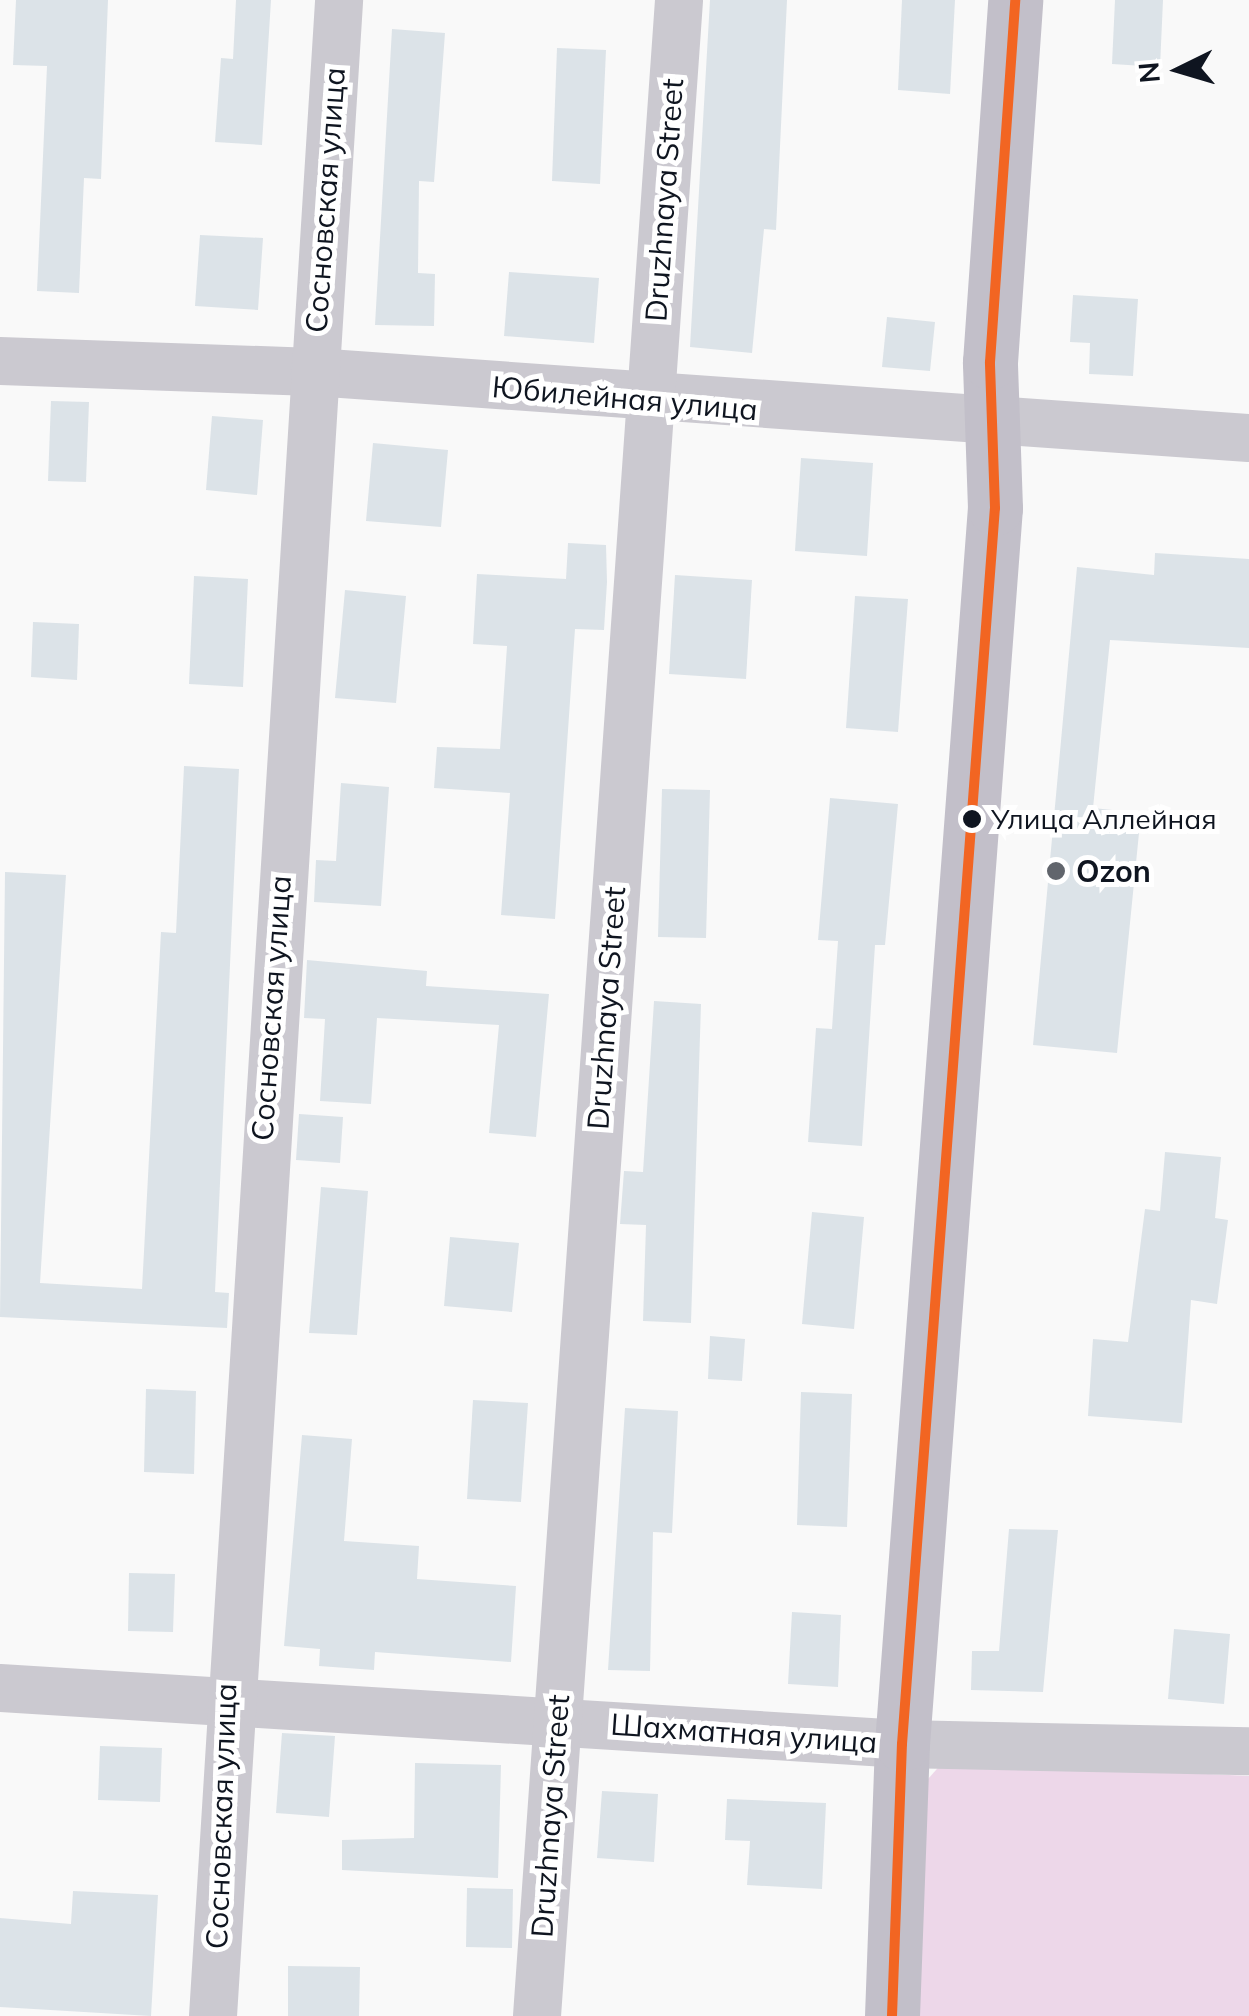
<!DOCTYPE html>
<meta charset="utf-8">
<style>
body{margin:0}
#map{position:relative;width:1249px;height:2016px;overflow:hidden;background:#f9f9f9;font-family:Mulish,sans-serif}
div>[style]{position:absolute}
.green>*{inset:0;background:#edd7e9}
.building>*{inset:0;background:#dce3e8}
.street>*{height:48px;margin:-24px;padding:0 24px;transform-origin:24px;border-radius:24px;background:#cbc9d0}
.secondary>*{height:55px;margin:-27.5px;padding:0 27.5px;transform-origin:27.5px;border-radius:27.5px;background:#c2bfc9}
.bus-1>*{height:10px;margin:-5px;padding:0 5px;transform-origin:5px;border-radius:5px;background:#f26522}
.dots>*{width:28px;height:28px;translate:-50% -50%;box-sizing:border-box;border:5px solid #fff;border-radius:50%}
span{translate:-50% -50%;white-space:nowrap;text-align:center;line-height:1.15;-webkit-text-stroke:10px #fff;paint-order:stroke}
.bus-label{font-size:28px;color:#0f1520}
.left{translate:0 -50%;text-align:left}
.street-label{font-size:30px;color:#0f1520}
.poi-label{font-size:30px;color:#0f1520;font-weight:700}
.north{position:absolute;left:1129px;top:20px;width:100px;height:100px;-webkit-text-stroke:8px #fff;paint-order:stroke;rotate:265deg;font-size:28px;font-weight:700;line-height:40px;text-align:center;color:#0f1520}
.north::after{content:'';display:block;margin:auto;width:35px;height:45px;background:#0f1520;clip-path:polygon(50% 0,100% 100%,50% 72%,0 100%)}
</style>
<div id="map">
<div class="green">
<div style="clip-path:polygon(944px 1761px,1249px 1776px,1249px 2016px,914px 2016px,928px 1779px)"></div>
</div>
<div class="building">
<div style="clip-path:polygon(16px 0,108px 0,101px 179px,84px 178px,79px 293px,37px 291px,47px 66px,13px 65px)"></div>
<div style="clip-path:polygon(236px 0,271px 0,262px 145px,215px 142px,221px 58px,233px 59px)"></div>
<div style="clip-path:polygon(710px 0,787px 0,776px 230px,764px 229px,752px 353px,690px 347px)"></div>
<div style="clip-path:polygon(902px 0,955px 0,950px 94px,898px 90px)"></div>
<div style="clip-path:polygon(1115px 0,1163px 0,1160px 67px,1112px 64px)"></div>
<div style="clip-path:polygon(392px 29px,445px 33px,434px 182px,419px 181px,418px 273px,435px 274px,434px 326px,375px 325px)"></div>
<div style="clip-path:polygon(557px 48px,606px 50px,600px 184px,552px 181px)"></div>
<div style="clip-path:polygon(200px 235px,263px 238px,258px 310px,195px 306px)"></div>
<div style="clip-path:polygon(509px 272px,599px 278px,594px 343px,504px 336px)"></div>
<div style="clip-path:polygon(1073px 295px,1138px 299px,1133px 376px,1089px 374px,1090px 343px,1070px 342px)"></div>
<div style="clip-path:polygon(887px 317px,935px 322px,930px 371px,882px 367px)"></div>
<div style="clip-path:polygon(51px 401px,89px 402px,86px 482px,48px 481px)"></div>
<div style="clip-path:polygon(212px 416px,263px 420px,257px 495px,206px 490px)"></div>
<div style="clip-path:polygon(373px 443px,448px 450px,441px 527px,366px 521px)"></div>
<div style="clip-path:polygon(801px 458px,873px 463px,867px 556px,795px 551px)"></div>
<div style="clip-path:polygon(568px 543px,606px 545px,607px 582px,604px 630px,575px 629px,555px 919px,501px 915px,510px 793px,434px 788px,437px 747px,500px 749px,507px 646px,473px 644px,477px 574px,566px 579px)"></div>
<div style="clip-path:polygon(1155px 553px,1249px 559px,1249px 648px,1110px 640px,1093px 808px,1141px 813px,1117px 1053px,1033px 1045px,1077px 567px,1154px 575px)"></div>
<div style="clip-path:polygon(675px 575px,752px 580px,746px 679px,669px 674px)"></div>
<div style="clip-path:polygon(194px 576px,248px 579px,243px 687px,189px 684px)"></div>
<div style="clip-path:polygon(345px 590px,406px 596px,396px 703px,335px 698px)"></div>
<div style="clip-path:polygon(855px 596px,908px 599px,898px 732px,846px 728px)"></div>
<div style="clip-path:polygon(33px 622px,79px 624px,77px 680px,31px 677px)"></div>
<div style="clip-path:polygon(184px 766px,239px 769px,215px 1292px,229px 1293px,227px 1328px,0 1317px,5px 872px,66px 875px,40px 1283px,142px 1289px,161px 932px,176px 933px)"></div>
<div style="clip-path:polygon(341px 783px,389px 787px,381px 906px,314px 902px,316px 860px,336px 861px)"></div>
<div style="clip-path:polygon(662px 789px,710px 790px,706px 938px,658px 937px)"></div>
<div style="clip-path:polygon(830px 798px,898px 804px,885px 945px,875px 945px,862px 1146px,808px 1142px,816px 1028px,832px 1029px,838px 941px,818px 940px)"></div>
<div style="clip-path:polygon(307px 960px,427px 971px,426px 986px,549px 994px,536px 1137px,489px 1133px,499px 1025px,377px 1018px,371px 1104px,320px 1101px,325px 1019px,304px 1018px)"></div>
<div style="clip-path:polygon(654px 1001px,701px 1004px,691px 1323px,643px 1321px,646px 1225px,620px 1224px,624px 1171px,643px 1172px)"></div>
<div style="clip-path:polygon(299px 1114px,343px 1117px,340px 1163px,296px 1160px)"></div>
<div style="clip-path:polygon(1165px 1152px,1221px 1157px,1215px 1218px,1228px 1220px,1217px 1304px,1191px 1300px,1182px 1423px,1088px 1416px,1093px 1339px,1128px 1342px,1145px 1209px,1160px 1211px)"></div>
<div style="clip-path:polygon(321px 1187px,368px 1191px,357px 1335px,309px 1333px)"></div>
<div style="clip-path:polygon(812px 1212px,864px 1217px,854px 1329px,802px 1324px)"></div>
<div style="clip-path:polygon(450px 1237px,519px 1243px,512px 1312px,444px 1306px)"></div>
<div style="clip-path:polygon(710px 1336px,745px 1339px,742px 1381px,708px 1379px)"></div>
<div style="clip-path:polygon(146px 1389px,196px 1391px,194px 1474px,144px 1472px)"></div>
<div style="clip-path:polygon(801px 1392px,852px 1394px,847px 1527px,797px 1525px)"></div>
<div style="clip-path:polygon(473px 1400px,528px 1403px,521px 1502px,467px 1499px)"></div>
<div style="clip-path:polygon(625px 1408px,678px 1411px,672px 1533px,653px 1532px,650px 1671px,608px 1670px)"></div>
<div style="clip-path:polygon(302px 1435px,352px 1439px,344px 1541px,419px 1546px,417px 1579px,516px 1586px,511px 1662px,375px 1652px,374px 1670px,319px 1666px,320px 1649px,284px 1646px)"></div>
<div style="clip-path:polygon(1009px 1529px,1058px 1530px,1043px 1692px,971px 1690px,972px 1651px,999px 1651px)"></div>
<div style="clip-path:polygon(129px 1573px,175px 1574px,173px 1632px,128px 1631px)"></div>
<div style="clip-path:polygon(792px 1612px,841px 1615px,838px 1687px,788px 1684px)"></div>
<div style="clip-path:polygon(1174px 1629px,1230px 1634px,1224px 1704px,1168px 1699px)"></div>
<div style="clip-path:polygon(282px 1733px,335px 1736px,329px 1817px,276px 1813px)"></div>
<div style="clip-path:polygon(100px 1746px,162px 1748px,160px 1802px,98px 1800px)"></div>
<div style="clip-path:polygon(415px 1763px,501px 1765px,498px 1878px,342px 1870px,342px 1840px,414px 1838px)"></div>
<div style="clip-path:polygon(602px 1791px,658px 1794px,654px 1862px,597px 1858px)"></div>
<div style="clip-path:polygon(727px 1799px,826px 1803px,822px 1889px,747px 1885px,750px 1841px,725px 1840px)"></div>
<div style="clip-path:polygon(467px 1888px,513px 1889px,512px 1948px,466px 1947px)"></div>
<div style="clip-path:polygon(73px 1891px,158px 1895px,151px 2016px,0 2007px,0 1918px,71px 1924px)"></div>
<div style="clip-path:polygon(288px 1966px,360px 1967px,359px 2016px,288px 2016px)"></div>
</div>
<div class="street">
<div style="left:0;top:361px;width:314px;rotate:2deg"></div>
<div style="left:314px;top:372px;width:937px;rotate:4.04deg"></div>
<div style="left:0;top:1688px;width:904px;rotate:3.55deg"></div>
<div style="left:902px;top:1744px;width:347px;rotate:1.2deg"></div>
<div style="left:213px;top:2016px;width:2020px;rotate:-86.42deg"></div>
<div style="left:537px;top:2016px;width:2021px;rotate:-85.97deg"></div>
</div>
<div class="secondary">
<div style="left:892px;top:2016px;width:272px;rotate:-87.9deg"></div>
<div style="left:902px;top:1744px;width:1239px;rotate:-85.7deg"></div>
<div style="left:995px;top:508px;width:146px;rotate:-92deg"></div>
<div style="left:990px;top:362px;width:363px;rotate:-86deg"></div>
</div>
<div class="bus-1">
<div style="left:892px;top:2016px;width:272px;rotate:-87.9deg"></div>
<div style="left:902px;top:1744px;width:1239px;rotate:-85.7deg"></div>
<div style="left:995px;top:508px;width:146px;rotate:-92deg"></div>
<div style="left:990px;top:362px;width:363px;rotate:-86deg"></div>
</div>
<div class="dots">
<div style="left:972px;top:819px;background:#0f1520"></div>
<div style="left:1056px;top:871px;background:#61656c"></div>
</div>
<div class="bus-label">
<span class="left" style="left:991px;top:819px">Улица Аллейная</span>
</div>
<div class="street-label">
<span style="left:325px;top:200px;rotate:-86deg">Сосновская улица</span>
<span style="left:664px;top:200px;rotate:-86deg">Druzhnaya Street</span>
<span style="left:625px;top:398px;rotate:5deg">Юбилейная улица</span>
<span style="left:271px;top:1008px;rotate:-86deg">Сосновская улица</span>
<span style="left:606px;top:1008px;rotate:-86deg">Druzhnaya Street</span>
<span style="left:744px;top:1733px;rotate:4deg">Шахматная улица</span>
<span style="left:221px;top:1816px;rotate:-88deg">Сосновская улица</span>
<span style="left:550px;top:1816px;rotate:-86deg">Druzhnaya Street</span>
</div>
<div class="poi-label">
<span class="left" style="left:1076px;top:871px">Ozon</span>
</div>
<div class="north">N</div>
</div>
